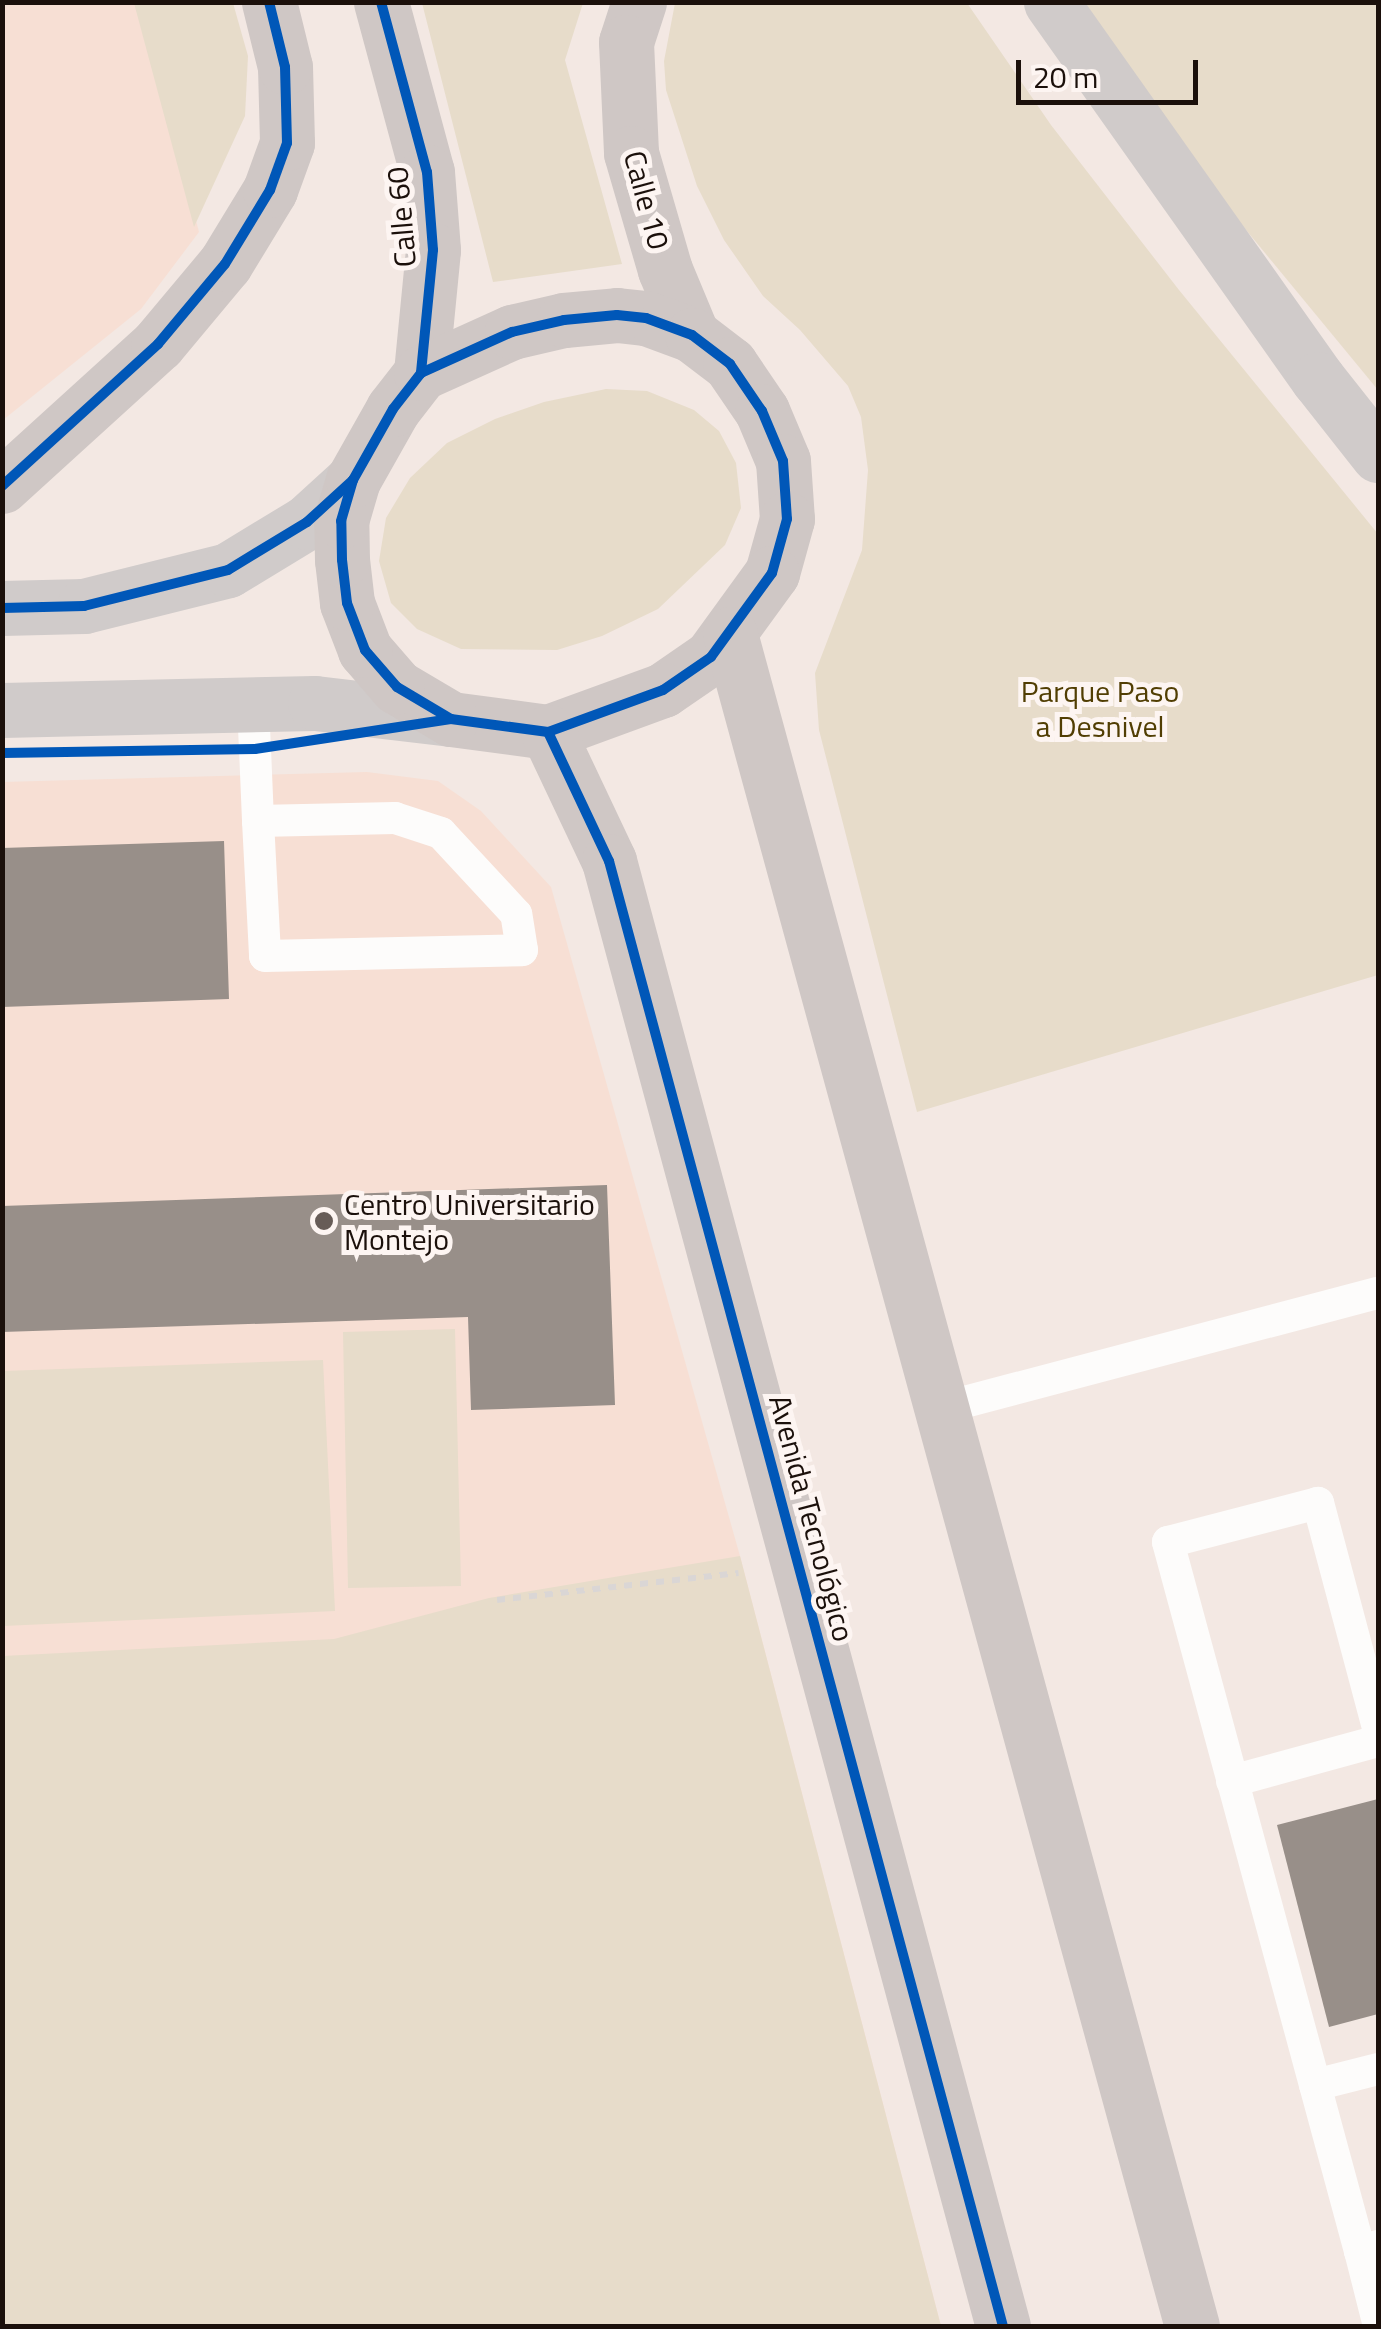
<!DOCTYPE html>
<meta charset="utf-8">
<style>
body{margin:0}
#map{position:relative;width:1381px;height:2329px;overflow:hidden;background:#f3e8e3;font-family:"Titillium Web",sans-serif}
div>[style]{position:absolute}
.built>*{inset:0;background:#f7dfd4}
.green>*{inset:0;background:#e7dcca}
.building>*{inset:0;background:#988f89}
.path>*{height:6px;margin-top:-3px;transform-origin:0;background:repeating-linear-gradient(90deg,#dad6d5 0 8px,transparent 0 16px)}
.lane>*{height:32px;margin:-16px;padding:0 16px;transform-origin:16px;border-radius:16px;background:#fdfcfb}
.secondary>*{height:55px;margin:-27.5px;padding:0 27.5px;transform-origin:27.5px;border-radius:27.5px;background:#d0cbca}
.primary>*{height:55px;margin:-27.5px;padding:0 27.5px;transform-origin:27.5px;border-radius:27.5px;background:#cfc7c5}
.cycleway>*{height:10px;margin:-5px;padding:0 5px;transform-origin:5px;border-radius:5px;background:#0057b8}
.dots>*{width:28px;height:28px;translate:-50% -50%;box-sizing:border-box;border:5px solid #fdf5f2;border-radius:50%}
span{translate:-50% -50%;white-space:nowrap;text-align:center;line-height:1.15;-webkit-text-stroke:10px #fdf5f2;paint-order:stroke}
.street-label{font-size:30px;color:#1b100b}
.park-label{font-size:30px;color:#513e03}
.poi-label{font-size:30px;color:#1b100b}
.left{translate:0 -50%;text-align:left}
.frame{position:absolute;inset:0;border:5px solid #1b100b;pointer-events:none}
.scale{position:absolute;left:1016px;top:60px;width:182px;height:45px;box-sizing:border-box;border:5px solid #1b100b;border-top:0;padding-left:12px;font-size:30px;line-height:35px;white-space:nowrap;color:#1b100b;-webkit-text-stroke:8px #fdf5f2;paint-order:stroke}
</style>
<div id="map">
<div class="built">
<div style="clip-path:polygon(3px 3px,140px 3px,199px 232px,141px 309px,3px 420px)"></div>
<div style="clip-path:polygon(367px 772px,438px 781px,481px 811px,551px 887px,740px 1556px,941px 2326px,3px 2326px,2px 782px)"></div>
</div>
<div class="green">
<div style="clip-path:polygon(134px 3px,233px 3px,248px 56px,245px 116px,194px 227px)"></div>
<div style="clip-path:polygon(422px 3px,583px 3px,565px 60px,622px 264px,493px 282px)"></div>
<div style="clip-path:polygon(675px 3px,967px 3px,1051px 125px,1179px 290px,1378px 534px,1378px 975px,917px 1112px,819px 730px,815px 673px,862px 550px,868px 470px,861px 417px,848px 386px,800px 330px,763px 296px,724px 240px,697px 186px,666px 90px,664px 61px)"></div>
<div style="clip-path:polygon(1081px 3px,1378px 3px,1378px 390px,1223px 202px)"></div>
<div style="clip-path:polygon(606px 389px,647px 391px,694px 410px,719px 431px,736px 463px,741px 508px,725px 545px,658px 609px,602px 636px,557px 650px,461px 649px,417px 629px,391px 603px,379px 561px,386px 518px,410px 478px,447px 443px,495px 419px,544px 402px)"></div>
<div style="clip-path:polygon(455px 1329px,461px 1586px,348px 1588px,343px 1332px)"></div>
<div style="clip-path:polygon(323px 1360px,335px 1611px,3px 1626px,3px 1371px)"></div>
<div style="clip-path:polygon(740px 1556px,941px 2326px,3px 2326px,3px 1656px,334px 1639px,489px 1598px)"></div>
</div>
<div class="building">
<div style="clip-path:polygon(224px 841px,229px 999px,2px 1007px,2px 848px)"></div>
<div style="clip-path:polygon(607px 1185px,615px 1405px,471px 1410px,468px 1317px,2px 1332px,2px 1206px)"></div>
<div style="clip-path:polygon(1378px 1799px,1378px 2014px,1329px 2027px,1277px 1825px)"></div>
</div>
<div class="path">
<div style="left:497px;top:1600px;width:243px;rotate:-6.4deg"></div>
</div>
<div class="lane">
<div style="left:253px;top:704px;width:45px;rotate:87.5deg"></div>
<div style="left:255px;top:749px;width:72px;rotate:87.6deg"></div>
<div style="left:258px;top:821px;width:135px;rotate:87deg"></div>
<div style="left:265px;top:956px;width:257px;rotate:-1.3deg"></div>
<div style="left:522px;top:950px;width:36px;rotate:-99deg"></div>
<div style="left:516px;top:914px;width:110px;rotate:-132.8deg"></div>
<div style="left:441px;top:833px;width:48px;rotate:-161.9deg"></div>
<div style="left:395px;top:818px;width:137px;rotate:178.7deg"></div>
<div style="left:942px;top:1408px;width:451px;rotate:-14.8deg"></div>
<div style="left:1378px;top:1728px;width:233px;rotate:-104.9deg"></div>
<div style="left:1318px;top:1503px;width:155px;rotate:165.4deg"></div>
<div style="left:1168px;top:1542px;width:735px;rotate:74.85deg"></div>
<div style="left:1360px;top:2251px;width:19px;rotate:-16deg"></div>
<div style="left:1232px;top:1781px;width:151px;rotate:-15.3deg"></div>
<div style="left:1315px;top:2085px;width:65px;rotate:-14.3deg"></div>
<div style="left:1360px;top:2251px;width:73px;rotate:75.8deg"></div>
</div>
<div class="secondary">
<div style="left:1051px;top:2px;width:462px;rotate:54.7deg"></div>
<div style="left:1318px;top:379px;width:97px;rotate:51.7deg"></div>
<div style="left:2px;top:608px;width:82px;rotate:-1.4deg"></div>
<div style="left:84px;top:606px;width:148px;rotate:-14deg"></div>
<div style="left:228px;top:570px;width:92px;rotate:-31.3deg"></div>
<div style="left:307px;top:522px;width:62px;rotate:-42.4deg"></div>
<div style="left:2px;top:710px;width:313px;rotate:-1.3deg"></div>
<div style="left:315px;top:703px;width:137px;rotate:6.7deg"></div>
</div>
<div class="primary">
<div style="left:381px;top:2px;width:176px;rotate:74.9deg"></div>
<div style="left:427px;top:172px;width:78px;rotate:85.6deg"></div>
<div style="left:433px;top:250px;width:124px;rotate:95.6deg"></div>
<div style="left:639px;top:2px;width:42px;rotate:108deg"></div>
<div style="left:626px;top:42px;width:111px;rotate:87.4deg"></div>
<div style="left:631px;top:153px;width:122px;rotate:73.8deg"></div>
<div style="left:665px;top:270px;width:70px;rotate:67.4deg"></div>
<div style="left:617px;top:315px;width:29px;rotate:6deg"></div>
<div style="left:646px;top:318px;width:49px;rotate:20.3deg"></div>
<div style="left:692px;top:335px;width:48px;rotate:37.3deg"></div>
<div style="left:730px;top:364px;width:57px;rotate:55.8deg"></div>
<div style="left:762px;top:411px;width:54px;rotate:67.2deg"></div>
<div style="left:783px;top:461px;width:58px;rotate:86.1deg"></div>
<div style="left:787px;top:519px;width:56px;rotate:105.5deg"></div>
<div style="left:772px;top:573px;width:104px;rotate:126deg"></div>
<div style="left:711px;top:657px;width:58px;rotate:145.5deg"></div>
<div style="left:663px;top:690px;width:122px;rotate:159.9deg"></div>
<div style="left:548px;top:732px;width:98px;rotate:-172.4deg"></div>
<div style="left:451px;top:719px;width:63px;rotate:-149.3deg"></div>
<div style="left:397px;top:687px;width:49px;rotate:-130.9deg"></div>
<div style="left:365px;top:650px;width:50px;rotate:-111deg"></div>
<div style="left:347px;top:603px;width:43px;rotate:-96.6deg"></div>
<div style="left:342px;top:560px;width:39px;rotate:-91deg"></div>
<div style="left:341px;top:521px;width:43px;rotate:-73.7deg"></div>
<div style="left:353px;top:480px;width:81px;rotate:-60.6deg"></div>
<div style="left:393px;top:409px;width:46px;rotate:-52.1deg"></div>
<div style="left:421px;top:373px;width:100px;rotate:-24.3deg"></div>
<div style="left:512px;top:332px;width:53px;rotate:-13deg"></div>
<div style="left:564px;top:320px;width:53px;rotate:-5.4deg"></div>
<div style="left:2px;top:486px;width:211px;rotate:-42.3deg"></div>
<div style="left:158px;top:344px;width:104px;rotate:-50.1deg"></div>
<div style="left:225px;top:264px;width:87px;rotate:-58.7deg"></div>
<div style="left:270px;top:190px;width:50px;rotate:-70.1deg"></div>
<div style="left:287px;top:143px;width:76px;rotate:-91.5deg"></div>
<div style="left:285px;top:67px;width:67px;rotate:-103.8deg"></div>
<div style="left:730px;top:634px;width:1754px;rotate:74.73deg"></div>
<div style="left:548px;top:732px;width:143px;rotate:64.7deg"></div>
<div style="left:609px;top:861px;width:1517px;rotate:74.95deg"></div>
</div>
<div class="cycleway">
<div style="left:381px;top:2px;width:176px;rotate:74.9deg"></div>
<div style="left:427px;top:172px;width:78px;rotate:85.6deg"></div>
<div style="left:433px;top:250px;width:124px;rotate:95.6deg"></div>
<div style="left:617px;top:315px;width:29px;rotate:6deg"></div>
<div style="left:646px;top:318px;width:49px;rotate:20.3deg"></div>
<div style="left:692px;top:335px;width:48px;rotate:37.3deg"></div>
<div style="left:730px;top:364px;width:57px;rotate:55.8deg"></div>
<div style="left:762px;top:411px;width:54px;rotate:67.2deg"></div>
<div style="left:783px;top:461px;width:58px;rotate:86.1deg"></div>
<div style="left:787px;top:519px;width:56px;rotate:105.5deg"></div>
<div style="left:772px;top:573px;width:104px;rotate:126deg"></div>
<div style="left:711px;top:657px;width:58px;rotate:145.5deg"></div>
<div style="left:663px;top:690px;width:122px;rotate:159.9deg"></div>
<div style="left:548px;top:732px;width:98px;rotate:-172.4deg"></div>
<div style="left:451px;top:719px;width:63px;rotate:-149.3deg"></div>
<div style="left:397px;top:687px;width:49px;rotate:-130.9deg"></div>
<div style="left:365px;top:650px;width:50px;rotate:-111deg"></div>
<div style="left:347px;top:603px;width:43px;rotate:-96.6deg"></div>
<div style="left:342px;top:560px;width:39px;rotate:-91deg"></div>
<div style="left:341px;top:521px;width:43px;rotate:-73.7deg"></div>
<div style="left:353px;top:480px;width:81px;rotate:-60.6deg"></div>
<div style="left:393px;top:409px;width:46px;rotate:-52.1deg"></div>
<div style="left:421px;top:373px;width:100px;rotate:-24.3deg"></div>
<div style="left:512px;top:332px;width:53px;rotate:-13deg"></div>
<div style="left:564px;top:320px;width:53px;rotate:-5.4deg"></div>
<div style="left:2px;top:486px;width:211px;rotate:-42.3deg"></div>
<div style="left:158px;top:344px;width:104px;rotate:-50.1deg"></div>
<div style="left:225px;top:264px;width:87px;rotate:-58.7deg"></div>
<div style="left:270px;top:190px;width:50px;rotate:-70.1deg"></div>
<div style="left:287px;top:143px;width:76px;rotate:-91.5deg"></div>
<div style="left:285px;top:67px;width:67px;rotate:-103.8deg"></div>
<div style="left:2px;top:608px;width:82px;rotate:-1.4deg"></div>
<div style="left:84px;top:606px;width:148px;rotate:-14deg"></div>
<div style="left:228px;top:570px;width:92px;rotate:-31.3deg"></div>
<div style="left:307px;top:522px;width:62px;rotate:-42.4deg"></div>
<div style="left:548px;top:732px;width:143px;rotate:64.7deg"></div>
<div style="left:609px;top:861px;width:1517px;rotate:74.95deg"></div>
<div style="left:2px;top:753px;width:253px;rotate:-0.9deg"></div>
<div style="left:255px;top:749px;width:198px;rotate:-8.7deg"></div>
</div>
<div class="dots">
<div style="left:324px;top:1221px;background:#675c57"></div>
</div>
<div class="street-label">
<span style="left:647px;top:200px;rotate:75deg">Calle 10</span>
<span style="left:401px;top:217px;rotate:-95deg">Calle 60</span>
<span style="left:812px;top:1518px;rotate:75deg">Avenida Tecnológico</span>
</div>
<div class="park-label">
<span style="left:1100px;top:708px">Parque Paso<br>a Desnivel</span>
</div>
<div class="poi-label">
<span class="left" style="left:344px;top:1221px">Centro Universitario<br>Montejo</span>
</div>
<div class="frame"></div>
<div class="scale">20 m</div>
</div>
